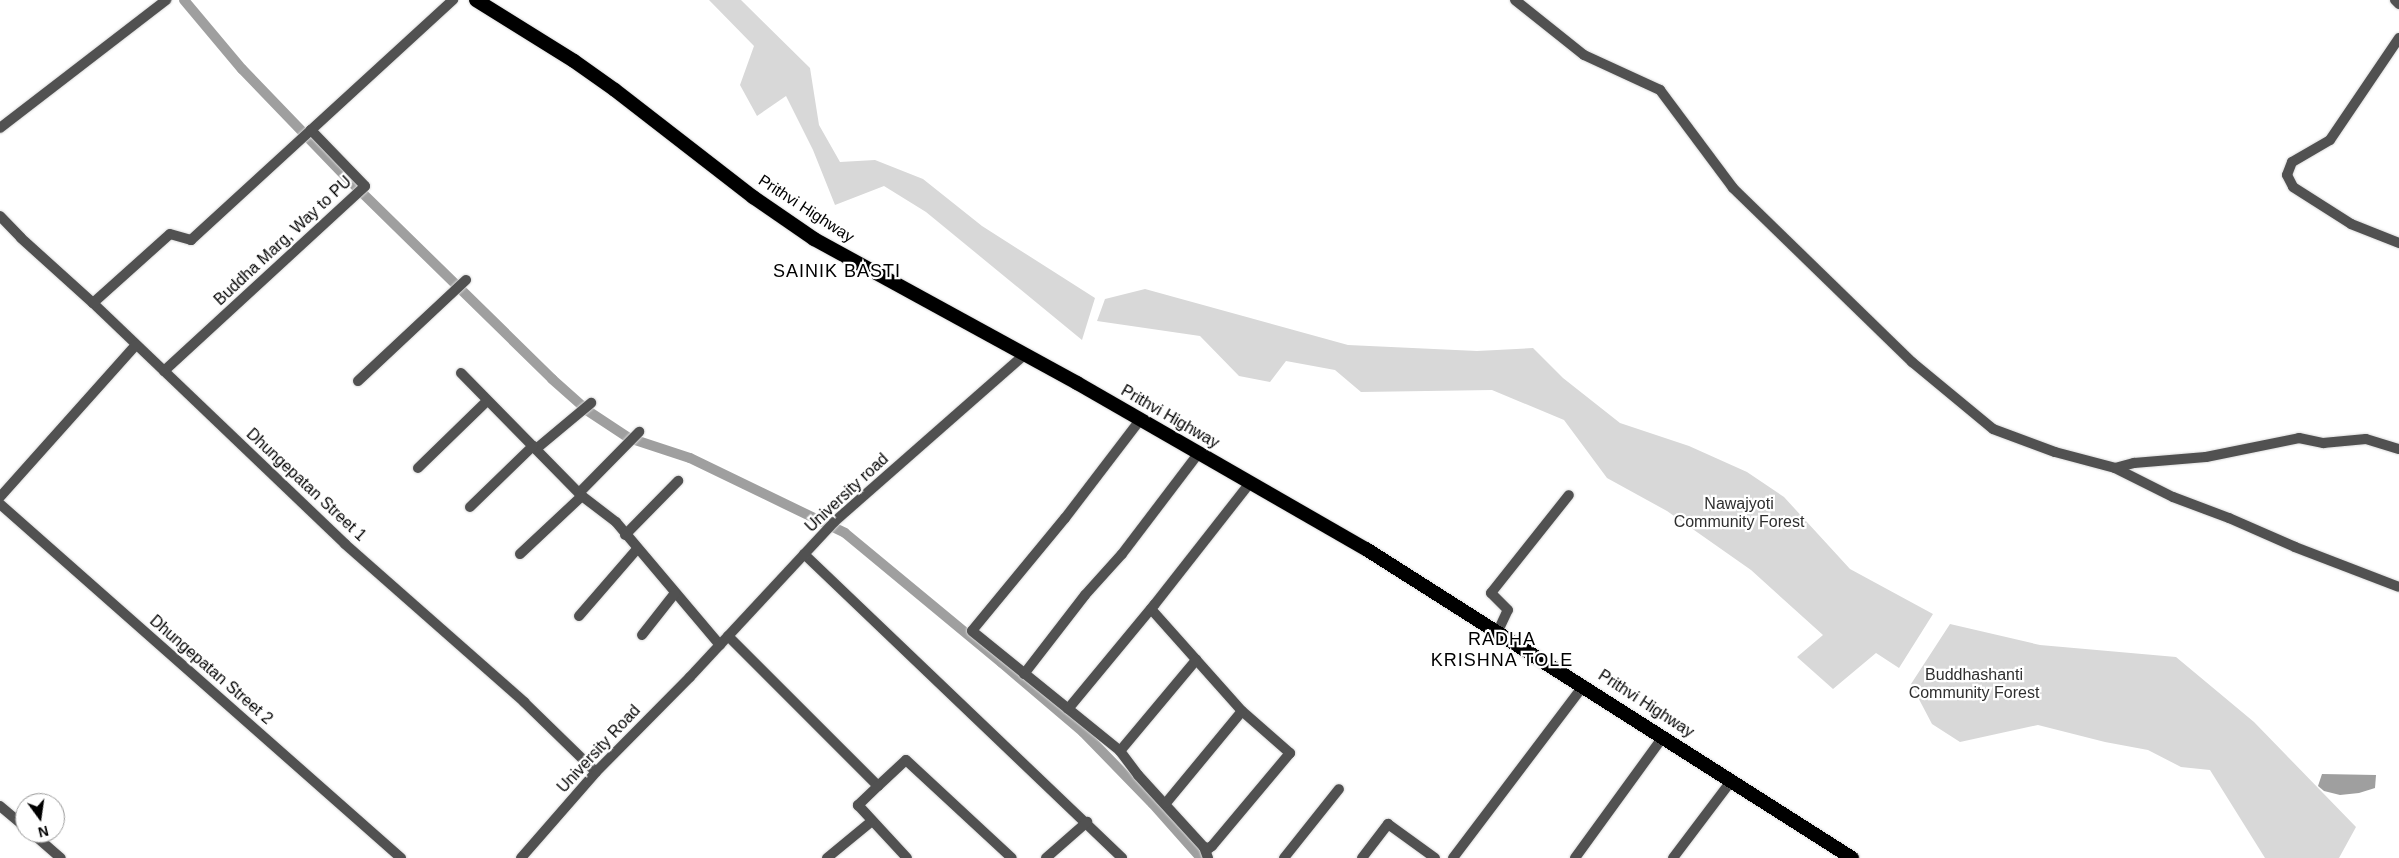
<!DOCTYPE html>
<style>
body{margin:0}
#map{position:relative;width:2399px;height:858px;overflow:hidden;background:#fff;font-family:Helvetica,sans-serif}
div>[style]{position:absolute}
.green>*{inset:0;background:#d8d8d8}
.water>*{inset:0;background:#9f9f9f}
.canal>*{height:10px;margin:-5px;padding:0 5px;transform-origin:5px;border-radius:5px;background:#9f9f9f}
.roads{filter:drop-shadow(0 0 1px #dbdbdb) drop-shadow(0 0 1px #dbdbdb)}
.minor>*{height:10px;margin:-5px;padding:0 5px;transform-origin:5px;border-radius:5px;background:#515151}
.highway>*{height:14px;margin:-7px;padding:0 7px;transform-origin:7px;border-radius:7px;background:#000}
span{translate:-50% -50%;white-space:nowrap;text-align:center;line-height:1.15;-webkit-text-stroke:4.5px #fff;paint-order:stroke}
.street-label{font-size:16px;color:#000}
.park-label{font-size:16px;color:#2f2f2f}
.neighbourhood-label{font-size:18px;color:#000;letter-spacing:1px}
.north{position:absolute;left:15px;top:793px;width:50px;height:50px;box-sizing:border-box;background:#fff;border:1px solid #999;border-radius:50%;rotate:166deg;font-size:14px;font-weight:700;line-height:20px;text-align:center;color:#000}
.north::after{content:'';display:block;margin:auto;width:18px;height:22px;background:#000;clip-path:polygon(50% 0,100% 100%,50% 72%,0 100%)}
</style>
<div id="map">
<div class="green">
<div style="clip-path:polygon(709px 0,741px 0,810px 68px,819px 125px,840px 162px,875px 160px,923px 179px,982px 226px,1095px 298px,1082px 340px,926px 212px,884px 186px,835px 205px,813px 150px,786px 96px,757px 116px,740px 85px,754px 46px)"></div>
<div style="clip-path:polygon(1145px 289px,1348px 345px,1477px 351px,1533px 348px,1563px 378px,1620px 423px,1689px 446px,1747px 472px,1784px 497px,1850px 569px,1933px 614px,1899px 668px,1876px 653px,1833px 689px,1797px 657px,1823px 635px,1751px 570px,1667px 511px,1607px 478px,1564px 420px,1492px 390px,1361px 392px,1335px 370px,1286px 361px,1270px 382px,1239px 376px,1200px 336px,1097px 321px,1105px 299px)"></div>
<div style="clip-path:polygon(1950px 624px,2040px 645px,2176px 657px,2254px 722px,2356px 827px,2339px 858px,2265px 858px,2210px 770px,2181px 767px,2148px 750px,2105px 742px,2038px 725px,1960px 742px,1932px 724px,1911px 684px)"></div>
</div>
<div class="water">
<div style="clip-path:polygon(2322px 774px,2376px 775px,2375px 788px,2359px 793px,2340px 795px,2324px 791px,2318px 786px)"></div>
</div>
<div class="canal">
<div style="left:184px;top:0;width:90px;rotate:50deg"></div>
<div style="left:242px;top:69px;width:150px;rotate:46.1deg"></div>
<div style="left:346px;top:177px;width:289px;rotate:44.4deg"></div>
<div style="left:552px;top:379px;width:48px;rotate:41.6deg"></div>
<div style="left:588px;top:411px;width:49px;rotate:33.4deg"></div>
<div style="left:629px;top:438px;width:64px;rotate:18.2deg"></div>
<div style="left:690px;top:458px;width:172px;rotate:25.8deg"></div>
<div style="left:845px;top:533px;width:204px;rotate:39.6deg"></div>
<div style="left:1002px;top:663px;width:106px;rotate:40.4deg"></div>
<div style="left:1083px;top:732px;width:100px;rotate:45.8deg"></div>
<div style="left:1153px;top:804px;width:72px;rotate:48.4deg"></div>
</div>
<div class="roads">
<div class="minor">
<div style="left:1515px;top:0;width:88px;rotate:38.6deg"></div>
<div style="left:1584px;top:55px;width:84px;rotate:24.7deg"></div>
<div style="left:1660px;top:90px;width:122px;rotate:53.3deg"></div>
<div style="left:1733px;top:188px;width:250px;rotate:44.2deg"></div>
<div style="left:1912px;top:362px;width:105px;rotate:39.6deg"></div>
<div style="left:1993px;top:429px;width:66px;rotate:20.4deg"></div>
<div style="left:2055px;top:452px;width:62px;rotate:14.9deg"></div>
<div style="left:2115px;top:468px;width:65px;rotate:26.6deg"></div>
<div style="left:2173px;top:497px;width:60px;rotate:20.6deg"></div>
<div style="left:2229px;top:518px;width:72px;rotate:23.7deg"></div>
<div style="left:2295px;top:547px;width:111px;rotate:21deg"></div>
<div style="left:2395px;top:0;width:6px;rotate:45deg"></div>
<div style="left:2399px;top:38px;width:123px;rotate:124.1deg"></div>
<div style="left:2330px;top:140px;width:44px;rotate:149.9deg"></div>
<div style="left:2292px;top:162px;width:14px;rotate:111deg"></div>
<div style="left:2287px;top:175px;width:13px;rotate:63deg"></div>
<div style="left:2293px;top:187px;width:69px;rotate:32.5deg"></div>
<div style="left:2351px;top:224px;width:52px;rotate:21.6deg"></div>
<div style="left:0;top:128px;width:210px;rotate:-37.6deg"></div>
<div style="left:0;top:216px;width:30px;rotate:46deg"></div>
<div style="left:21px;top:238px;width:97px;rotate:42.1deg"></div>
<div style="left:93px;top:303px;width:349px;rotate:43.7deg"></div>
<div style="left:345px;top:544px;width:239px;rotate:41.4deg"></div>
<div style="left:524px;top:702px;width:100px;rotate:44.2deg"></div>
<div style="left:93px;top:303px;width:103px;rotate:-41.9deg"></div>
<div style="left:170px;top:234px;width:22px;rotate:16deg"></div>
<div style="left:191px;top:240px;width:163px;rotate:-42.5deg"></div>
<div style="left:164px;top:371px;width:273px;rotate:-42.6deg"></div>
<div style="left:365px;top:186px;width:78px;rotate:-134deg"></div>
<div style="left:311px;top:130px;width:193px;rotate:-42.5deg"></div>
<div style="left:461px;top:373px;width:173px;rotate:45.5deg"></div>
<div style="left:582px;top:496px;width:43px;rotate:37.4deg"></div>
<div style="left:616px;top:522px;width:161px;rotate:49.8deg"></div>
<div style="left:358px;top:381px;width:148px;rotate:-43.1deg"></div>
<div style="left:1140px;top:420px;width:123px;rotate:127.4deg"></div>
<div style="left:1065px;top:518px;width:146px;rotate:129.5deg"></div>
<div style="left:972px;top:631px;width:191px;rotate:39deg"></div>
<div style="left:1120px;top:751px;width:30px;rotate:53deg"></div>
<div style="left:1138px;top:775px;width:98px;rotate:47.5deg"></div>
<div style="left:536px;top:449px;width:72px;rotate:-39.9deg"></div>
<div style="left:418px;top:468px;width:96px;rotate:-44.2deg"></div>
<div style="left:2115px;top:468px;width:20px;rotate:-15deg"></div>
<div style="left:2134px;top:463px;width:72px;rotate:-4.8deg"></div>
<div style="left:2206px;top:457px;width:95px;rotate:-11.5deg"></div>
<div style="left:2299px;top:438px;width:25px;rotate:12deg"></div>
<div style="left:2323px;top:443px;width:43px;rotate:-5.3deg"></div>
<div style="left:2366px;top:439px;width:34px;rotate:17deg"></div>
<div style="left:579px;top:493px;width:86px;rotate:-45.5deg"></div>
<div style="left:0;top:497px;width:204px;rotate:-48.2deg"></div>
<div style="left:0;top:504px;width:535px;rotate:41.44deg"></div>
<div style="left:470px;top:507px;width:88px;rotate:-44.1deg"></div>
<div style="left:625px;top:535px;width:76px;rotate:-45.5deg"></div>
<div style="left:520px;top:554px;width:85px;rotate:-43.1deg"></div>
<div style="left:804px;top:554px;width:440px;rotate:43.7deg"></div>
<div style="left:1151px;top:609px;width:137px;rotate:48.3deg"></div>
<div style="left:1242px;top:711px;width:64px;rotate:41.2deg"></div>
<div style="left:1290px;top:753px;width:121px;rotate:130deg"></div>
<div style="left:1212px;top:846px;width:4px;rotate:146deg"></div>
<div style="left:1209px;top:848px;width:5px;rotate:-169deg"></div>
<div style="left:1204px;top:847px;width:12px;rotate:70deg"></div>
<div style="left:579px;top:616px;width:89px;rotate:-49.1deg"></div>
<div style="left:1498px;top:631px;width:23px;rotate:-65deg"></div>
<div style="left:1508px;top:610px;width:24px;rotate:-135deg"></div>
<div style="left:1491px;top:593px;width:125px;rotate:-51.5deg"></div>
<div style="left:642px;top:635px;width:53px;rotate:-51.8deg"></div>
<div style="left:728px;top:636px;width:212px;rotate:45deg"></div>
<div style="left:878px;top:786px;width:38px;rotate:-43deg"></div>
<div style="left:906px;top:760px;width:144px;rotate:42.8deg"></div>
<div style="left:1024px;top:674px;width:100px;rotate:-52.3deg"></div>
<div style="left:1085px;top:595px;width:55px;rotate:-47.9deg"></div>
<div style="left:1122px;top:554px;width:126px;rotate:-52.8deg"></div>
<div style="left:1068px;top:709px;width:136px;rotate:-50.4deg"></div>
<div style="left:1155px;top:604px;width:154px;rotate:-51.9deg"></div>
<div style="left:1120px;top:751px;width:119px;rotate:-50.1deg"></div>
<div style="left:878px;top:786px;width:28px;rotate:136deg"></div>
<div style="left:858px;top:805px;width:72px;rotate:47.2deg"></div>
<div style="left:1166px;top:803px;width:119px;rotate:-50.4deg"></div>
<div style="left:0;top:806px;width:33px;rotate:40deg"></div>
<div style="left:32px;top:833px;width:38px;rotate:41deg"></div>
<div style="left:521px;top:858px;width:114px;rotate:-48.9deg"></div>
<div style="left:596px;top:772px;width:134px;rotate:-45.3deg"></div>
<div style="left:690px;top:677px;width:212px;rotate:-47.1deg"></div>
<div style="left:834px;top:522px;width:252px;rotate:-41.3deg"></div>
<div style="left:827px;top:858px;width:58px;rotate:-39.4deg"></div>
<div style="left:1046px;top:858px;width:55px;rotate:-41.3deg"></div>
<div style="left:1284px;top:858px;width:88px;rotate:-51.4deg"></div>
<div style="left:1362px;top:858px;width:43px;rotate:-52.6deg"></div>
<div style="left:1388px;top:824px;width:58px;rotate:35.9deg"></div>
<div style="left:1453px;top:858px;width:217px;rotate:-52.9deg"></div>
<div style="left:1575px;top:858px;width:150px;rotate:-54deg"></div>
<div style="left:1673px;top:858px;width:98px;rotate:-52.9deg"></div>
</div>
<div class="highway">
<div style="left:476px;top:0;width:115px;rotate:31.9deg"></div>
<div style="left:574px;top:61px;width:50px;rotate:35.3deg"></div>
<div style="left:615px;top:90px;width:175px;rotate:37.8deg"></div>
<div style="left:753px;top:197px;width:74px;rotate:34.5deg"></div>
<div style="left:814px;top:239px;width:300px;rotate:28.7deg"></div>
<div style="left:1077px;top:383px;width:333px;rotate:29.9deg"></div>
<div style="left:1366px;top:549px;width:576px;rotate:32.45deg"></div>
</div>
</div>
<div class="street-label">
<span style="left:806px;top:209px;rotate:33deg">Prithvi Highway</span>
<span style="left:283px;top:241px;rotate:-43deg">Buddha Marg, Way to PU</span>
<span style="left:1170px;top:417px;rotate:30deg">Prithvi Highway</span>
<span style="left:306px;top:485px;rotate:43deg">Dhungepatan Street 1</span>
<span style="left:847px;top:493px;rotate:-43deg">University road</span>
<span style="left:211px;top:670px;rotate:41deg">Dhungepatan Street 2</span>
<span style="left:1646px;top:704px;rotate:33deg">Prithvi Highway</span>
<span style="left:599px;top:749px;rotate:-47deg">University Road</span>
</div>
<div class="park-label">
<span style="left:1739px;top:513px">Nawajyoti<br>Community Forest</span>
<span style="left:1974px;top:684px">Buddhashanti<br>Community Forest</span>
</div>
<div class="neighbourhood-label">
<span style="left:837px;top:271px">SAINIK BASTI</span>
<span style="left:1502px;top:650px">RADHA<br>KRISHNA TOLE</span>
</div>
<div class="north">N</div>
</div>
